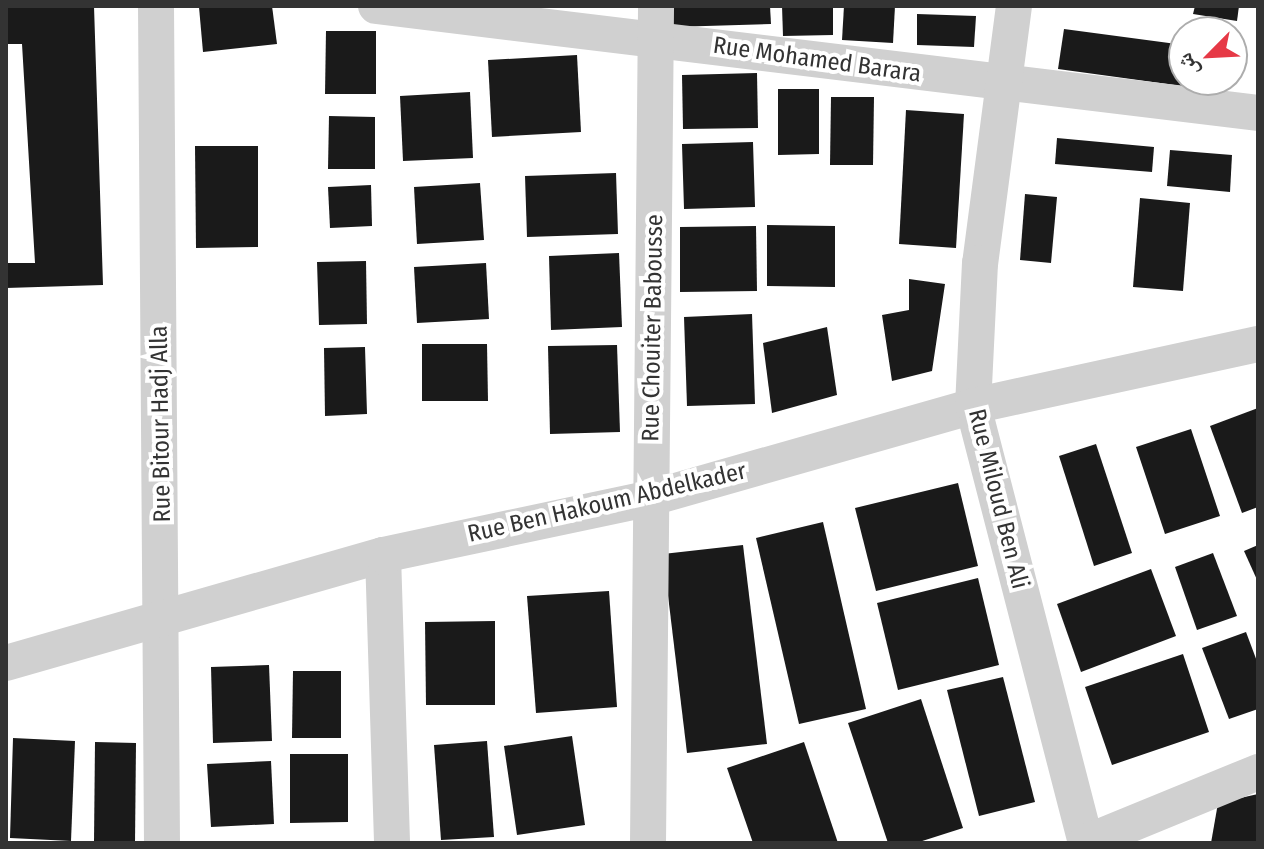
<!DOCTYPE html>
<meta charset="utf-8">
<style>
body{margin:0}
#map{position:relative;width:1264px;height:849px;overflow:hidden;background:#fff;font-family:"Fira Sans Condensed","Noto Naskh Arabic",sans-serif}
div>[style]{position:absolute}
.building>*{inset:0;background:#1a1a1a}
.street>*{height:36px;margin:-18px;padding:0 18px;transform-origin:18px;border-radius:18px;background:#d0d0d0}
span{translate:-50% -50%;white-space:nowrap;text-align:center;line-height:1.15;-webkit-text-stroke:8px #fff;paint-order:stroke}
.street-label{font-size:24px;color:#333}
.frame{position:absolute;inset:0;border:8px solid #333;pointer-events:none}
.north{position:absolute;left:1168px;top:16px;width:80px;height:80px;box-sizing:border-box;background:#fff;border:2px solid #adadad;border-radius:50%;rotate:246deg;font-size:22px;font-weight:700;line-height:32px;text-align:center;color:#333}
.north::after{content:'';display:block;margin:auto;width:28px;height:36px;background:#e63946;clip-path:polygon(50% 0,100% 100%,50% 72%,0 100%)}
</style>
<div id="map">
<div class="building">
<div style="clip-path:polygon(6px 6px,94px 6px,103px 285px,6px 288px,6px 263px,35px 263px,22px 44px,6px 44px)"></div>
<div style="clip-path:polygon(272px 6px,277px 44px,203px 52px,199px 7px)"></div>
<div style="clip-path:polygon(671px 6px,770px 6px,771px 24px,672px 27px)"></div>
<div style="clip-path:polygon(782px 6px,833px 6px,833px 35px,783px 36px)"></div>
<div style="clip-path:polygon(844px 6px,895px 6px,893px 43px,842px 40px)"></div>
<div style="clip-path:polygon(1195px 6px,1239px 6px,1237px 21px,1193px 14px)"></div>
<div style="clip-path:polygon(917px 14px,976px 16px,974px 47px,917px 45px)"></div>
<div style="clip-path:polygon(1064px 29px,1184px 45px,1182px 86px,1058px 69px)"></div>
<div style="clip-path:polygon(326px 31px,376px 31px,376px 94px,325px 94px)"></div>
<div style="clip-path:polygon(577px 55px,581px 132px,492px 137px,488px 60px)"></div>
<div style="clip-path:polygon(757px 73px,758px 128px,683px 129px,682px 75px)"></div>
<div style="clip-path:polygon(778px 89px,819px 89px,819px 154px,778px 155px)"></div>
<div style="clip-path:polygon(470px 92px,473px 158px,403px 161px,400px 96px)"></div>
<div style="clip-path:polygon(831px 97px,874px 97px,873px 165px,830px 165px)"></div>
<div style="clip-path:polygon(906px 110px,964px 114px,956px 248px,899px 244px)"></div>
<div style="clip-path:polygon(329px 116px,375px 117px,375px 169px,328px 169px)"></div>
<div style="clip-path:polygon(1057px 138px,1154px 147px,1152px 172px,1055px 164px)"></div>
<div style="clip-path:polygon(753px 142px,755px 207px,684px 209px,682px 144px)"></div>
<div style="clip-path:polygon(195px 146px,258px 146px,258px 247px,196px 248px)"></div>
<div style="clip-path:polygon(1170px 150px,1232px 155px,1230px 192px,1167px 186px)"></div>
<div style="clip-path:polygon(616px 173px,618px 234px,527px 237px,525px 176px)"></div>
<div style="clip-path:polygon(480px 183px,484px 240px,417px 244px,414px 187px)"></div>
<div style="clip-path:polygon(371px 185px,372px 226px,330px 228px,328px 187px)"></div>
<div style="clip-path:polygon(1025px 194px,1057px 197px,1051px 263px,1020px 260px)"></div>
<div style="clip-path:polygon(1140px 198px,1190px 203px,1183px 291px,1133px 287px)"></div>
<div style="clip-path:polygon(767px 225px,835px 226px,835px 287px,767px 286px)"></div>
<div style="clip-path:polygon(756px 226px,757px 291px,680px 292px,680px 227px)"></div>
<div style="clip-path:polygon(619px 253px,622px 327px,551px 330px,549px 256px)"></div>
<div style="clip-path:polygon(366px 261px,367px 324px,319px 325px,317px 262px)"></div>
<div style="clip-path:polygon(486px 263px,489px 319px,417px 323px,414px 267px)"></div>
<div style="clip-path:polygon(909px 279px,945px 284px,932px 371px,892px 381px,882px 315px,909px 310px)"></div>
<div style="clip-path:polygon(752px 314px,755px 404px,687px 406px,684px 317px)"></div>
<div style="clip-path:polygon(827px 327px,837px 395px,772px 413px,763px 343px)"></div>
<div style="clip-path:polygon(422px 344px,487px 344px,488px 401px,422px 401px)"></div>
<div style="clip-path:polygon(617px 345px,620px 432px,550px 434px,548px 346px)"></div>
<div style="clip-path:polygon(365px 347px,367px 414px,325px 416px,324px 348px)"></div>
<div style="clip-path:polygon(1258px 408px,1258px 507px,1242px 513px,1210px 426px)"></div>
<div style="clip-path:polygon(1191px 429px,1220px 516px,1165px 534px,1136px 447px)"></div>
<div style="clip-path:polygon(1096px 444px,1132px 553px,1094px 566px,1059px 456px)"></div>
<div style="clip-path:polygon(958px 483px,978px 566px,876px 591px,855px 508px)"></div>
<div style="clip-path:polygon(823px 522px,866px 709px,799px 724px,756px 538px)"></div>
<div style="clip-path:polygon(743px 545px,767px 744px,687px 753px,663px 554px)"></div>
<div style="clip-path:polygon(1258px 545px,1258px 582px,1244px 551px)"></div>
<div style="clip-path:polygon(1213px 553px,1237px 616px,1197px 630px,1175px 567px)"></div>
<div style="clip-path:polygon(1151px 569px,1176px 636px,1081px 672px,1057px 604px)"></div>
<div style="clip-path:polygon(978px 578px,999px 665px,898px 690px,877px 603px)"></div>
<div style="clip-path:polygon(609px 591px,617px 707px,536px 713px,527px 596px)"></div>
<div style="clip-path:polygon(495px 621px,495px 705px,426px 705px,425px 622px)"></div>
<div style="clip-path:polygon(1246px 632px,1258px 664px,1258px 709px,1229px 719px,1202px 648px)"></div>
<div style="clip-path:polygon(1183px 654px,1209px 732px,1112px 765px,1085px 687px)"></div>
<div style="clip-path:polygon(269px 665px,272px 741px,213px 743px,211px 667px)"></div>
<div style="clip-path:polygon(293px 671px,341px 671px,341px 738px,292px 738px)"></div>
<div style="clip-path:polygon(1003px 677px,1035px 802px,979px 816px,947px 690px)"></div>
<div style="clip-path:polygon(921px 699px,963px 828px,916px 843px,888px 843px,848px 723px)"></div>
<div style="clip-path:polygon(572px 736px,585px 825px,517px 835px,504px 746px)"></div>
<div style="clip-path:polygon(13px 738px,75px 741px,71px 841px,10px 838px)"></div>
<div style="clip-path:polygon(487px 741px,494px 837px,441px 840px,434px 745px)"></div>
<div style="clip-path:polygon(95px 742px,136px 743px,135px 843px,94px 843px)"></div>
<div style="clip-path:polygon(804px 742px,838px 843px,753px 843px,727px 768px)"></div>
<div style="clip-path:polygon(290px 754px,348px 754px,348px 822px,290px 823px)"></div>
<div style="clip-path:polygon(271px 761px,274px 824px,211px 827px,207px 764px)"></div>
<div style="clip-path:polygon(1258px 794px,1258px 843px,1211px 843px,1218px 803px)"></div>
</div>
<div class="street">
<div style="left:156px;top:6px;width:837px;rotate:89.59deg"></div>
<div style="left:376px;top:6px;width:888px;rotate:6.92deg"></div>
<div style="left:1014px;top:6px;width:259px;rotate:97.5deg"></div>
<div style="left:980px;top:263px;width:143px;rotate:92.8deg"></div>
<div style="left:973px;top:406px;width:451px;rotate:75.5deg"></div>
<div style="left:383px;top:555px;width:288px;rotate:88.2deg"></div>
<div style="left:6px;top:663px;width:392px;rotate:-16deg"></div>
<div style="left:383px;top:555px;width:274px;rotate:-12deg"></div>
<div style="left:651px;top:498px;width:335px;rotate:-15.9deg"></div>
<div style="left:973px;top:406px;width:292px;rotate:-12.3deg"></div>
<div style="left:648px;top:843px;width:837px;rotate:-89.45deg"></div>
<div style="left:1085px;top:843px;width:187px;rotate:-22.3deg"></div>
</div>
<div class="street-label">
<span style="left:817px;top:60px;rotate:8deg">Rue Mohamed Barara</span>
<span style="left:653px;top:328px;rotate:-89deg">Rue Chouiter Babousse</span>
<span style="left:161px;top:424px;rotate:-91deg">Rue Bitour Hadj Alla</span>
<span style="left:998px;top:499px;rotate:76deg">Rue Miloud Ben Ali</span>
<span style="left:607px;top:503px;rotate:-13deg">Rue Ben Hakoum Abdelkader</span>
</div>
<div class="frame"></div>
<div class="north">ش</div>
</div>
